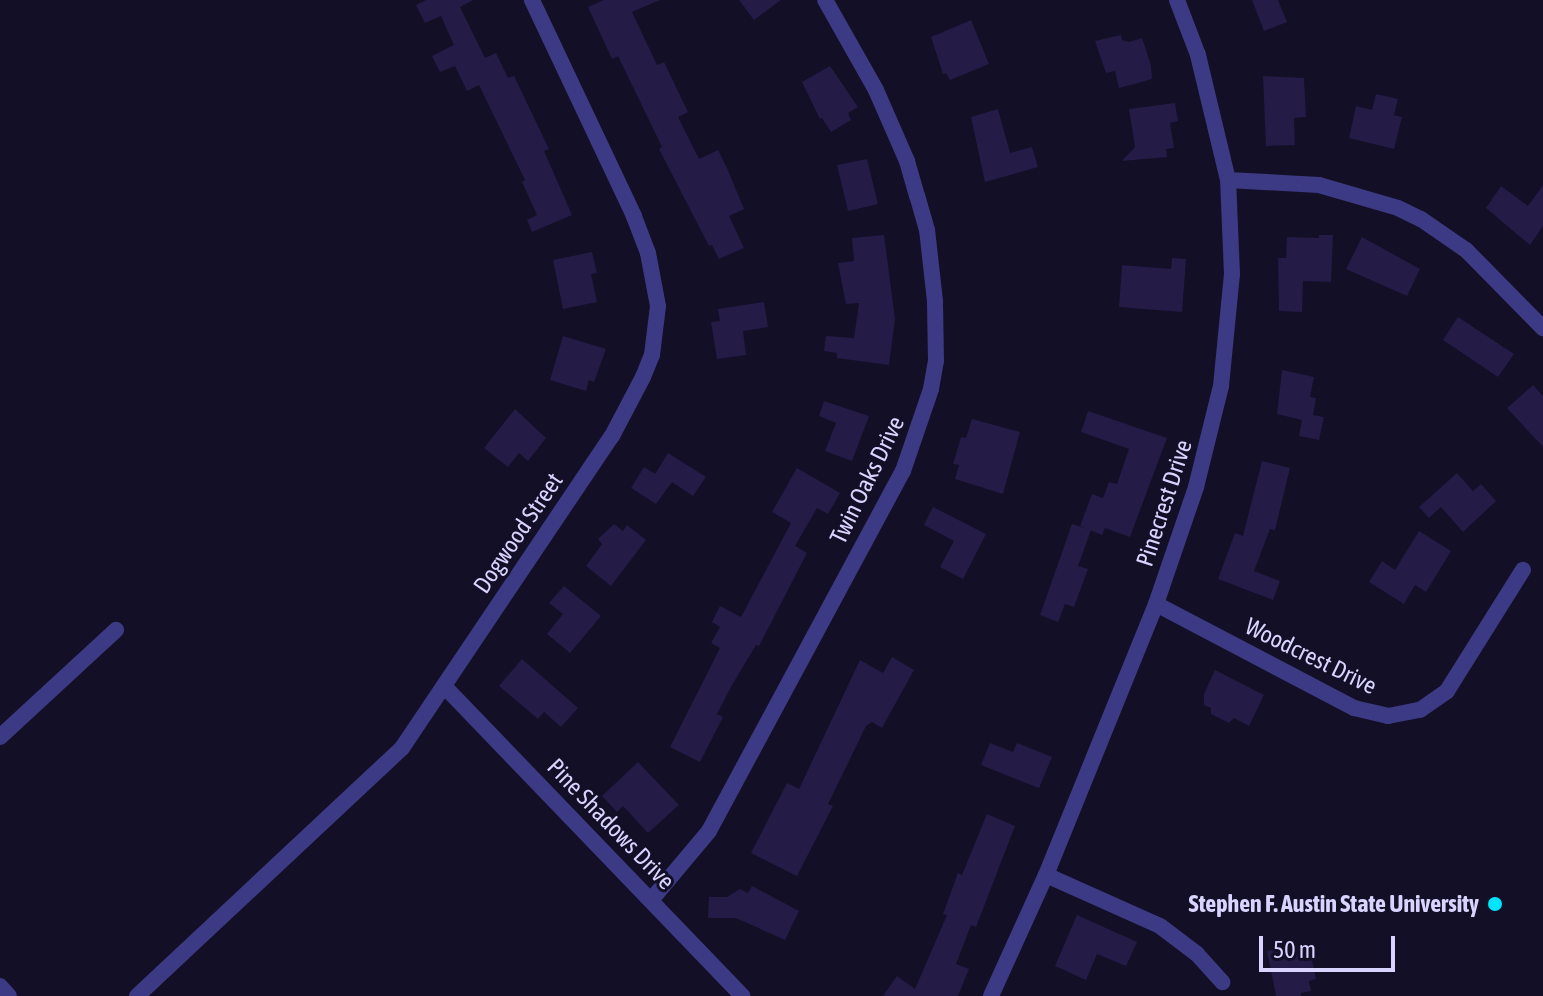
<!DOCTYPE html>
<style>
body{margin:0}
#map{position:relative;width:1543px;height:996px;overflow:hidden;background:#130f26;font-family:"Asap Condensed",sans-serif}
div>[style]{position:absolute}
.building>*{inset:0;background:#241b47}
.minor>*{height:16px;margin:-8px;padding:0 8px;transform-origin:8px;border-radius:8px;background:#3d3a85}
.dots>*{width:22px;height:22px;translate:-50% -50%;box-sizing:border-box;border:4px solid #130f26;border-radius:50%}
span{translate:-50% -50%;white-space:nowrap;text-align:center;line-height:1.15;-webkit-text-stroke:6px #130f26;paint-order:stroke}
.street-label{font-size:24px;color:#d9d4ff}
.poi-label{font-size:24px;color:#d9d4ff;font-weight:700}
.right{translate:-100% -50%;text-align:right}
.scale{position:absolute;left:1259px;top:936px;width:136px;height:36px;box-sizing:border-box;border:4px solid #d9d4ff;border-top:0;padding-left:10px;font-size:24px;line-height:28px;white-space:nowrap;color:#d9d4ff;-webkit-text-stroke:6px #130f26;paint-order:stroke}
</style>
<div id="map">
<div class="building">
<div style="clip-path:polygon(426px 0,473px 0,460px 7px,485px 58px,496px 53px,508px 78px,514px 76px,549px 149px,544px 151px,572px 215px,532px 232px,527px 220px,537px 215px,522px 182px,525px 180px,479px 85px,467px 91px,455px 66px,440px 72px,432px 56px,454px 45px,441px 16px,425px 23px,416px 5px)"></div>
<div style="clip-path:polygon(604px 0,660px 0,632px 12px,657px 65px,664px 62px,688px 112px,678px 117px,699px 159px,718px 150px,727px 168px,744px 209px,729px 216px,744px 248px,719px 259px,712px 245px,709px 246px,659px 149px,662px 147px,618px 56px,612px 59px,588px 7px)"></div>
<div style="clip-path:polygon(739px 0,781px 0,754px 20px)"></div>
<div style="clip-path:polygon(1252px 0,1278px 0,1287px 22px,1264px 31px)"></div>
<div style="clip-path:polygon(971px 20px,989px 64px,950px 80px,946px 73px,943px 74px,931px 37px)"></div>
<div style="clip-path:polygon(1121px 35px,1122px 40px,1129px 42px,1142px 38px,1151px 65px,1152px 79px,1119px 88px,1115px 71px,1106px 73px,1095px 41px)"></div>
<div style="clip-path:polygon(830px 66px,858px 107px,848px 113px,851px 120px,831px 132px,822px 118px,820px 119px,802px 82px)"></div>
<div style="clip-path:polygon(1263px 76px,1304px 78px,1306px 117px,1294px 118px,1295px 145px,1266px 146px)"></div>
<div style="clip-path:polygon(1376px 94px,1398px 99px,1394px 115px,1402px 117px,1394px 149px,1349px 138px,1356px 106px,1372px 110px)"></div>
<div style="clip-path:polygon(1175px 103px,1178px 121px,1170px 123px,1174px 148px,1166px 149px,1167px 157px,1122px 161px,1135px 147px,1129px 109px)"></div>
<div style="clip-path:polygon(998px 109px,1010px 153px,1032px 147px,1038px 167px,985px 182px,971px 117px)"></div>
<div style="clip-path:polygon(867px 159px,878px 204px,848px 211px,837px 165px)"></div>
<div style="clip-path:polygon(1543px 185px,1543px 226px,1530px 245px,1486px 208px,1501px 186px,1528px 206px)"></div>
<div style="clip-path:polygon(884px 235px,895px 319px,889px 365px,837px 358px,837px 353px,824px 351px,826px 336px,854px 338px,859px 303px,846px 304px,838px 263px,854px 261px,852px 238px)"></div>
<div style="clip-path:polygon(1319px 235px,1333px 235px,1331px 282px,1303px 281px,1302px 312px,1279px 311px,1278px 258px,1286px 258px,1287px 237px,1319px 238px)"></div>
<div style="clip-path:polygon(1362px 237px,1420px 269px,1407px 296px,1346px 269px)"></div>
<div style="clip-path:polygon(592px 252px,597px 273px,591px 274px,597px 302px,563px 309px,553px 260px)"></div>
<div style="clip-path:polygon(1172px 258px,1186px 259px,1182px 312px,1119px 307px,1122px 265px,1171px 269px)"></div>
<div style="clip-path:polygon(764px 302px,768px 327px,743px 331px,746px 355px,717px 359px,711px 322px,720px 321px,718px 309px)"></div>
<div style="clip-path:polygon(1458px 317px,1514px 354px,1498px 377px,1443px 340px)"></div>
<div style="clip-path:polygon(563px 336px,606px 349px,594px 382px,589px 380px,586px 391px,550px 380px)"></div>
<div style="clip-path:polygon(1282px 370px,1314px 377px,1310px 397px,1316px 398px,1313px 415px,1324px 417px,1319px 440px,1299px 436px,1302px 420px,1277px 414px)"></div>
<div style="clip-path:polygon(1533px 385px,1543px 396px,1543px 447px,1507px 408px)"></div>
<div style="clip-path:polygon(824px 401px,869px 416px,852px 461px,825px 451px,836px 423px,819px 416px)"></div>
<div style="clip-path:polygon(515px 409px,546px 438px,528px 461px,519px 453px,508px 467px,484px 448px)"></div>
<div style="clip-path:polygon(1088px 411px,1167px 438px,1130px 537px,1105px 528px,1102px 535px,1080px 526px,1092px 494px,1103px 498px,1109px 482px,1117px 484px,1129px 449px,1081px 432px)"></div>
<div style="clip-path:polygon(972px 419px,1020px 432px,1003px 494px,955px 479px,959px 465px,953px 464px,961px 437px,966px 438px)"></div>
<div style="clip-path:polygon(668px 453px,706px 477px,693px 496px,672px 482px,656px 504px,631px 488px,644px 467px,655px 474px)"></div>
<div style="clip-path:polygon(1262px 461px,1290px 468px,1275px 530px,1270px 529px,1254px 571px,1280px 581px,1273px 600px,1218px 579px,1235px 533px,1243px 536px)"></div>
<div style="clip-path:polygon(797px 468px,840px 493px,828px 514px,817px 508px,795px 546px,807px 553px,759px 646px,756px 645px,732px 685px,717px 714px,723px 717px,700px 762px,670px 747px,720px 648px,711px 643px,720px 627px,712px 622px,720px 606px,741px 617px,791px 523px,772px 512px)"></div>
<div style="clip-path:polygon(1457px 473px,1473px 491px,1481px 484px,1496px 501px,1463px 532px,1441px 507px,1429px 518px,1419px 507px)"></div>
<div style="clip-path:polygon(933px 507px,986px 534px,963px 579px,940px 567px,954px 541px,924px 525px)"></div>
<div style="clip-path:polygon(614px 524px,623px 531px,627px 525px,646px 540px,611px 586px,586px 566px,602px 544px,598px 539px)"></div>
<div style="clip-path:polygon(1072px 524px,1091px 530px,1078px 566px,1088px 569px,1074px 607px,1065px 604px,1058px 622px,1040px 615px)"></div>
<div style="clip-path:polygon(1419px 531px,1451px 551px,1426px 592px,1415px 585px,1404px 604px,1369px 582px,1382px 561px,1395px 570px)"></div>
<div style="clip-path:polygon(564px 586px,601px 616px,570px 653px,547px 634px,563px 614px,549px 603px)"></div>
<div style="clip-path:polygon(892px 657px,914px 670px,882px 728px,872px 722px,866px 726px,828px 804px,833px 806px,797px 876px,751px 853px,787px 783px,799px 789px,860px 660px,883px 673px)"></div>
<div style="clip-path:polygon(522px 659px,578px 708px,561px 727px,544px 712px,538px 719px,499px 686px)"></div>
<div style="clip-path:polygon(1215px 670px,1264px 695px,1249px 726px,1234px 718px,1229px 723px,1211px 714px,1211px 708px,1204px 705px,1204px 694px)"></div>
<div style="clip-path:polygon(990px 743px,1013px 752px,1017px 743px,1052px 757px,1039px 788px,981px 765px)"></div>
<div style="clip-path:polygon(638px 762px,679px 805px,648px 833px,623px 806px,617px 812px,602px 796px)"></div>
<div style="clip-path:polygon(987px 814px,1015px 826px,976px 927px,971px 925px,956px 964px,969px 969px,958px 996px,883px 996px,897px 976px,915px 989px,947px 915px,943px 914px,958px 873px,962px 875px)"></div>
<div style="clip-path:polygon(752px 886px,799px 911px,785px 940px,736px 918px,708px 918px,709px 897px,727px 897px,740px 889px,748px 893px)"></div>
<div style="clip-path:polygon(1077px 915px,1137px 942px,1126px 966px,1097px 954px,1086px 980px,1055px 966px)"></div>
<div style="clip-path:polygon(1301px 944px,1304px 961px,1312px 960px,1316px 979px,1309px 981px,1311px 991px,1301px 993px,1301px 996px,1276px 996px,1267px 951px)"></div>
</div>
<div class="minor">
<div style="left:1228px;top:180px;width:91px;rotate:3.1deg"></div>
<div style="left:1319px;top:185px;width:82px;rotate:16.2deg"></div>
<div style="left:1398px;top:208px;width:25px;rotate:26deg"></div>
<div style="left:1421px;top:219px;width:55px;rotate:34.6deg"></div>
<div style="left:1466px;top:250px;width:110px;rotate:45.4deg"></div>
<div style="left:1156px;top:604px;width:224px;rotate:27.7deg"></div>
<div style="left:1354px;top:708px;width:35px;rotate:13deg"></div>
<div style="left:1388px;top:716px;width:33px;rotate:-11deg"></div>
<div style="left:1420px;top:710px;width:33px;rotate:-35deg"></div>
<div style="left:1447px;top:691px;width:143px;rotate:-57.9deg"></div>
<div style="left:445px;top:687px;width:429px;rotate:46.1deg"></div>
<div style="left:0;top:737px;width:158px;rotate:-42.7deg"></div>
<div style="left:1046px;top:875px;width:125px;rotate:24.1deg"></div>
<div style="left:1160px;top:926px;width:46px;rotate:37.1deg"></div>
<div style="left:1197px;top:954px;width:38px;rotate:48deg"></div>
<div style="left:652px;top:899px;width:89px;rotate:-50deg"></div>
<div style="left:709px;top:831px;width:409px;rotate:-61.7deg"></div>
<div style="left:903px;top:471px;width:87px;rotate:-71.1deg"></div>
<div style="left:931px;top:389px;width:28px;rotate:-80deg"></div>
<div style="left:936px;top:361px;width:60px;rotate:-91deg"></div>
<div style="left:935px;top:301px;width:71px;rotate:-96.4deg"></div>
<div style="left:927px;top:230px;width:35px;rotate:-106deg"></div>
<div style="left:917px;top:196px;width:36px;rotate:-106deg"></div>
<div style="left:907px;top:161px;width:77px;rotate:-113.6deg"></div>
<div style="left:876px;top:90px;width:103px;rotate:-119.5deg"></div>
<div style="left:0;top:986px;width:13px;rotate:48deg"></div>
<div style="left:137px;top:996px;width:363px;rotate:-43.1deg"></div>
<div style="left:402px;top:748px;width:376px;rotate:-56.1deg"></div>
<div style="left:612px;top:436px;width:67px;rotate:-62.3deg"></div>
<div style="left:643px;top:377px;width:24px;rotate:-68deg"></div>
<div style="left:652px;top:355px;width:49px;rotate:-83deg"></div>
<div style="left:658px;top:306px;width:54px;rotate:-100.7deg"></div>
<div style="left:648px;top:253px;width:40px;rotate:-111deg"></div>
<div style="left:634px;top:216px;width:239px;rotate:-115.3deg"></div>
<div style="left:991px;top:996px;width:133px;rotate:-65.6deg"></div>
<div style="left:1046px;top:875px;width:292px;rotate:-67.9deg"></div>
<div style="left:1156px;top:604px;width:124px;rotate:-71.1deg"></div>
<div style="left:1196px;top:487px;width:104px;rotate:-76.1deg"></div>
<div style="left:1221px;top:386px;width:113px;rotate:-84.4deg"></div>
<div style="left:1232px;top:274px;width:94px;rotate:-92.4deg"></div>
<div style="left:1228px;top:180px;width:129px;rotate:-103.5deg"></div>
<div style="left:1198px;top:55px;width:59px;rotate:-110.9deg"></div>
</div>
<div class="dots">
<div style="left:1495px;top:904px;background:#00e5ff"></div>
</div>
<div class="street-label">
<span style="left:867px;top:480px;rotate:-64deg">Twin Oaks Drive</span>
<span style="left:1164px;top:503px;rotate:-72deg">Pinecrest Drive</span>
<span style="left:518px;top:533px;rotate:-56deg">Dogwood Street</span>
<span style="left:1311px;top:656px;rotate:26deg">Woodcrest Drive</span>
<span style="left:611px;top:824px;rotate:46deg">Pine Shadows Drive</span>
</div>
<div class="poi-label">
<span class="right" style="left:1479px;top:904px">Stephen F. Austin State University</span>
</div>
<div class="scale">50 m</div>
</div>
